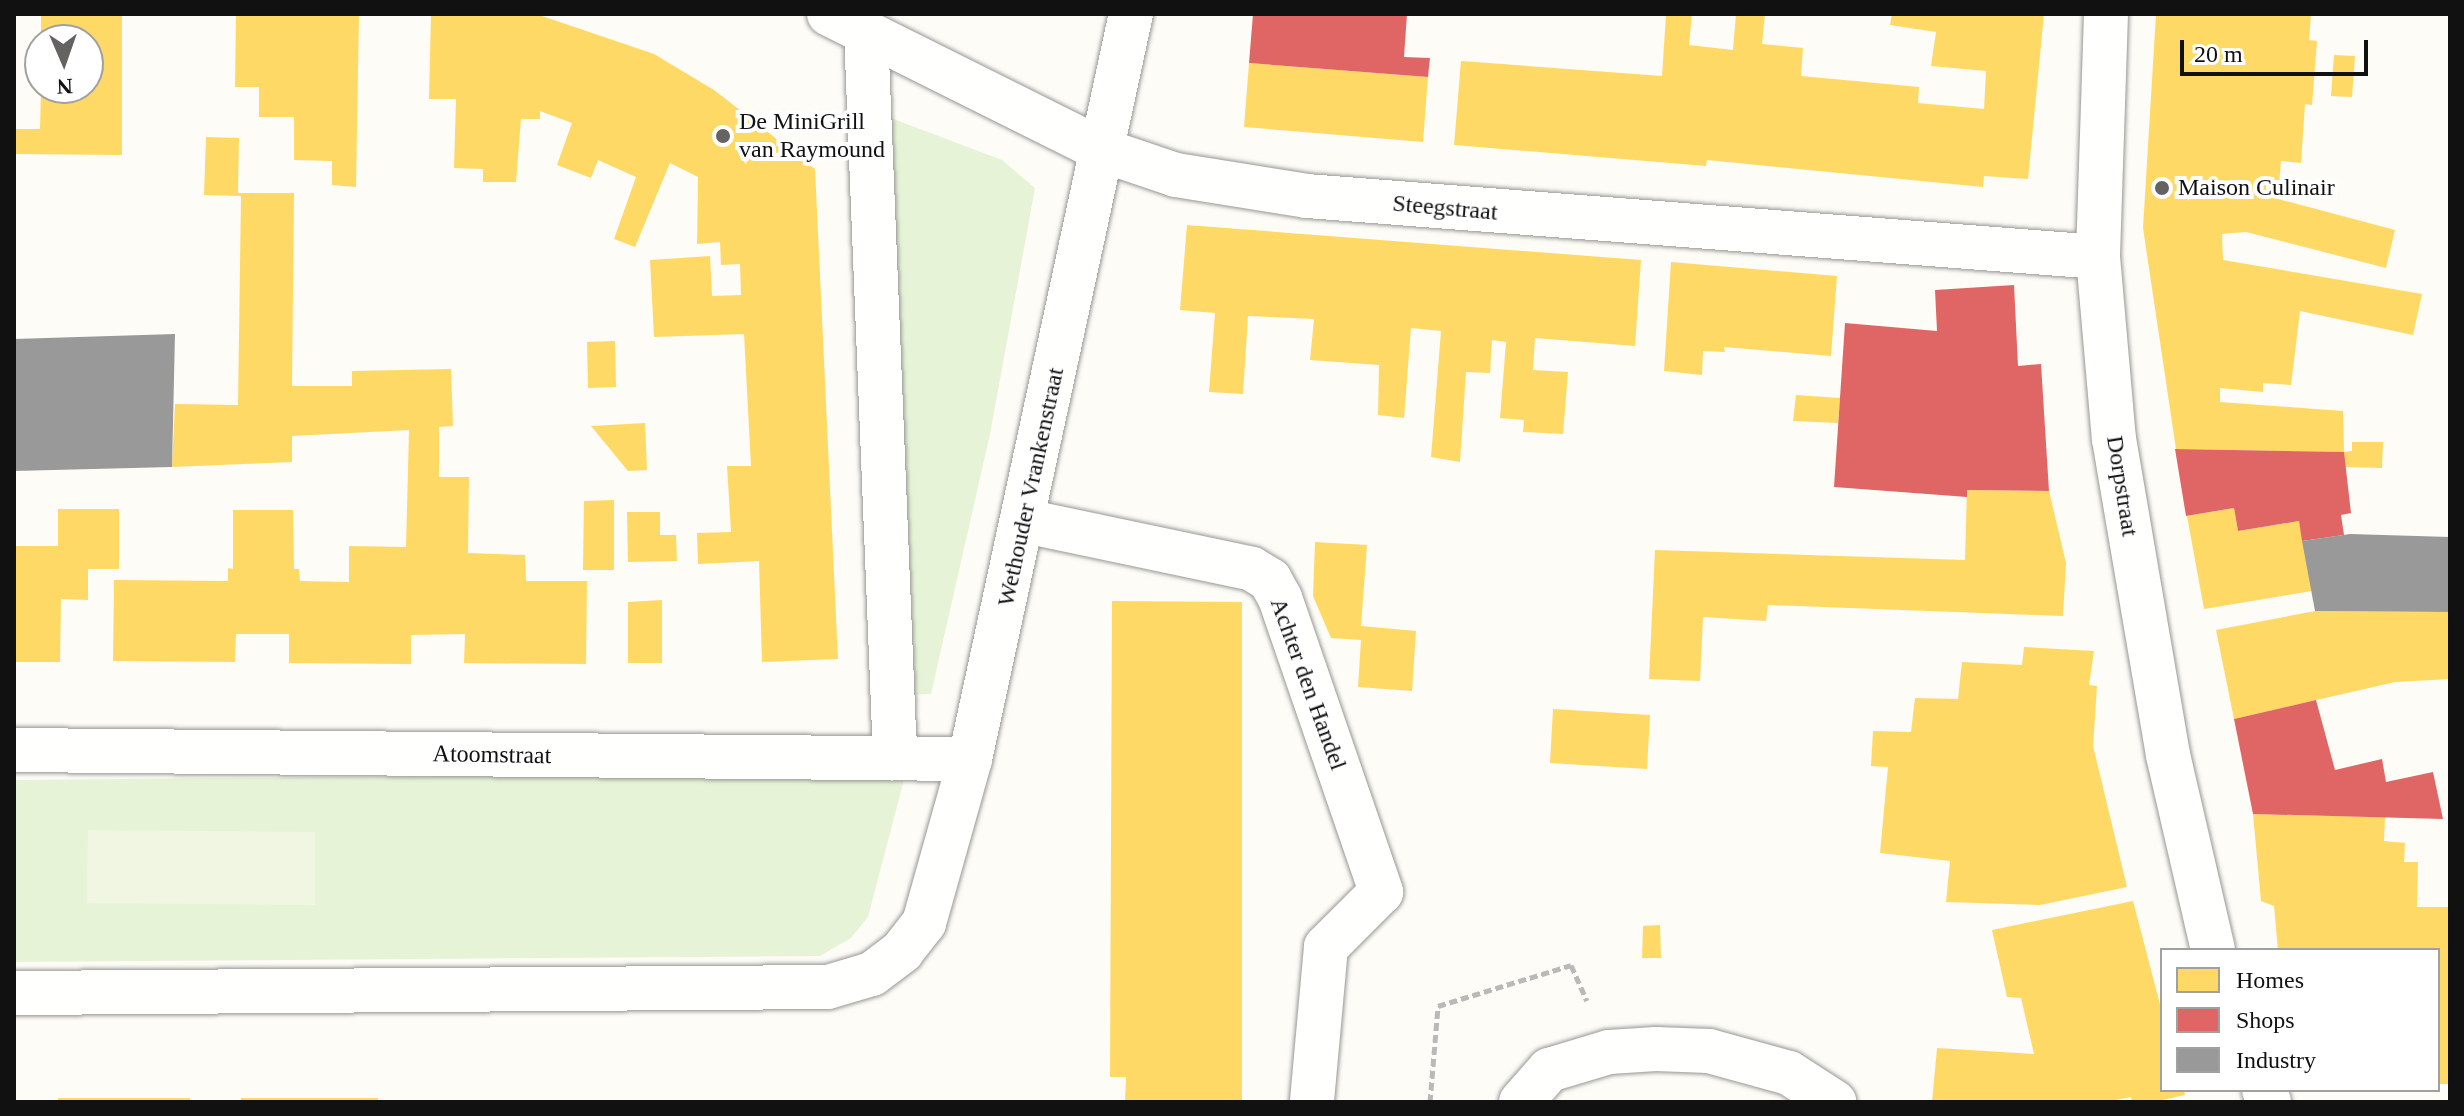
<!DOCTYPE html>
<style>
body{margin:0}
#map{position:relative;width:2464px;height:1116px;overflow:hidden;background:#fdfcf7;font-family:"Times New Roman",serif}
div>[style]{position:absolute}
.green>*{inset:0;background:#e7f3d7}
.pitch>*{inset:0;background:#f0f6e1}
.homes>*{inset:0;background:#ffd966}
.shops>*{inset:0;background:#e06666}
.industry>*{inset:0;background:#999}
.path>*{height:5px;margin-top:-2.5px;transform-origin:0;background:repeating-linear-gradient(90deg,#b9b9b8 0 8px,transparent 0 12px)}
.roads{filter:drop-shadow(0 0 2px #979795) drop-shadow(0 0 2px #979795)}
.minor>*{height:44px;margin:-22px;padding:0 22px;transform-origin:22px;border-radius:22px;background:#fffffe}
.dots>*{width:22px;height:22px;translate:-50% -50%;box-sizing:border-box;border:4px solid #fff;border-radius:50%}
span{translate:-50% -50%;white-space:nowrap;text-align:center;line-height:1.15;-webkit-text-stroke:8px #fff;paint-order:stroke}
.poi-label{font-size:24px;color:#111}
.left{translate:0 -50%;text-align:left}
.street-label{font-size:24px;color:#111}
.frame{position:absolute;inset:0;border:16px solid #111;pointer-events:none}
.legend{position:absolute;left:2160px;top:948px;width:280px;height:144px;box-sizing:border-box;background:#fff;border:2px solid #a0a0a0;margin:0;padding:10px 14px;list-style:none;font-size:24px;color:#111}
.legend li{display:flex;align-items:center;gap:16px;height:40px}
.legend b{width:40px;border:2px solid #a0a0a0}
.north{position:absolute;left:24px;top:24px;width:80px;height:80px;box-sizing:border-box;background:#fff;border:2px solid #a0a0a0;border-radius:50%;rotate:178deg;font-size:22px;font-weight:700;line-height:32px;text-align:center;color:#111}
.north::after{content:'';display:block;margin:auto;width:28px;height:36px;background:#646362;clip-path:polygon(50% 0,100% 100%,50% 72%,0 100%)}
.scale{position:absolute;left:2180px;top:40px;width:188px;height:36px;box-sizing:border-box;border:4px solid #111;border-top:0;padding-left:10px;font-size:24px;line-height:28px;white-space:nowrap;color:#111;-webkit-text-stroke:6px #fff;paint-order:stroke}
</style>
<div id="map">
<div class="green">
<div style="clip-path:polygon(883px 115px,1002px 160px,1035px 188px,990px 434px,931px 694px,903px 695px)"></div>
<div style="clip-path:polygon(906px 772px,868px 917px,851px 938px,820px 956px,14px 962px,14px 780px)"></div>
</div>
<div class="pitch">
<div style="clip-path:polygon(88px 830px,315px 832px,315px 905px,87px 903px)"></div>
</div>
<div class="homes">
<div style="clip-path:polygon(41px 14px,122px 14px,122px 155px,14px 154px,14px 129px,40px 129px,41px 88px,88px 88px,88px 40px,41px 40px)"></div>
<div style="clip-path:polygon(236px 14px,359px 14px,356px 187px,332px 185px,332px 161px,294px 160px,294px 117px,259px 117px,259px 87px,235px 87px)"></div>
<div style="clip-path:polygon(431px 14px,542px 16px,654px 54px,714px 90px,815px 169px,838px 659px,762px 662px,759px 561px,698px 564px,697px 533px,731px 532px,727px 466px,751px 466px,744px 334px,654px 337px,650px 260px,710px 256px,712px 296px,741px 295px,740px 264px,721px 265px,720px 242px,697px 244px,698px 177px,670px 163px,635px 247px,614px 239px,636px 177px,598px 160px,591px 178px,557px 165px,572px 123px,540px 111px,540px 119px,521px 119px,516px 182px,483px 182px,483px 169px,454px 168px,456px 99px,429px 99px)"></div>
<div style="clip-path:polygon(1666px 14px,1692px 14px,1689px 45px,1733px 50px,1736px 14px,1765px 14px,1762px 44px,1803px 48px,1801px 76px,1919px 87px,1918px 103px,1984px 109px,1986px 71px,1931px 66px,1936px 32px,1890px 25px,1892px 14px,2044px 14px,2028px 179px,1984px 176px,1983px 187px,1707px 160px,1706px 166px,1454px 145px,1461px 61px,1662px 76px)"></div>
<div style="clip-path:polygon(2156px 14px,2311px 14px,2309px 40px,2317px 41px,2312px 105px,2305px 104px,2301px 163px,2281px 161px,2278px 199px,2395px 230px,2386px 268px,2246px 232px,2222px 234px,2223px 260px,2422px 294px,2413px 335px,2300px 311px,2291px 385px,2263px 383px,2263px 392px,2220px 388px,2220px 402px,2343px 411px,2344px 452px,2176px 449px,2143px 228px)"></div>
<div style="clip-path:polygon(2334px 55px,2355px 56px,2352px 97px,2331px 96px)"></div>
<div style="clip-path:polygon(1249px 63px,1428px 77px,1423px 142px,1244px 127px)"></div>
<div style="clip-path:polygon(206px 137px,239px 138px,238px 193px,294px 193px,292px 386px,352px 386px,352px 371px,451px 369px,453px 426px,439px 427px,439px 477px,469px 477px,468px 553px,525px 555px,526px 581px,587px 581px,586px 664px,464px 663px,465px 634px,411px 635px,411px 664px,289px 663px,289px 634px,236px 634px,235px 662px,113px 661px,114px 580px,228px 581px,228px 568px,233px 569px,233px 510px,293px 510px,294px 569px,299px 569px,300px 581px,349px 582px,349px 546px,406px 547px,409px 430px,292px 436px,292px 462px,172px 467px,175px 404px,238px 405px,241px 196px,204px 195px)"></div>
<div style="clip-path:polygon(1187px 225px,1641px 260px,1635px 346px,1535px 338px,1533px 370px,1568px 372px,1563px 434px,1523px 432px,1524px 420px,1500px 418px,1506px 342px,1492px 340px,1490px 373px,1466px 372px,1460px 462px,1431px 457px,1441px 331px,1411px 328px,1404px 418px,1378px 415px,1379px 365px,1310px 360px,1314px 319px,1248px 316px,1243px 394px,1209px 392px,1215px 313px,1180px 310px)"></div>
<div style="clip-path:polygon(1671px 262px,1837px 276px,1831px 356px,1724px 347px,1725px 352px,1703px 351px,1702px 375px,1664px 371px)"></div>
<div style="clip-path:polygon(615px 341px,616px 387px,588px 388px,587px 342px)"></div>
<div style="clip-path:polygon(1796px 395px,1840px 398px,1838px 423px,1793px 421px)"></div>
<div style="clip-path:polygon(645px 423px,647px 470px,628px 471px,591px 426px)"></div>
<div style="clip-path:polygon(2352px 442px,2383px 442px,2382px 468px,2343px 467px,2344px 452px,2352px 451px)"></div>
<div style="clip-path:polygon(1967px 490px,2049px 491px,2066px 563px,2063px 616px,1768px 605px,1766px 621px,1703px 617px,1700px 681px,1649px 679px,1655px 550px,1965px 560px)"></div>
<div style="clip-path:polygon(614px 500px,614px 570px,583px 570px,584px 501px)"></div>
<div style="clip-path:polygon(2234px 508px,2238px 531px,2299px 521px,2312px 591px,2204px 609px,2187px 516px)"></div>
<div style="clip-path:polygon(58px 509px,119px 509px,119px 569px,88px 569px,88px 600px,61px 599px,60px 662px,14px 662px,14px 546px,58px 546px)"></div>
<div style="clip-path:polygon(627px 512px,660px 512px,660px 535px,676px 535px,677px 561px,628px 562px)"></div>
<div style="clip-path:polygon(1315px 542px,1367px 545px,1361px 626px,1416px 631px,1412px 691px,1358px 687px,1361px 640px,1331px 638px,1313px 596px)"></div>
<div style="clip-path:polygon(662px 600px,662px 663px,628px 663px,628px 602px)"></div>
<div style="clip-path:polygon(1112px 601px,1242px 602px,1242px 1102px,1125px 1102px,1126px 1077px,1110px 1077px)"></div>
<div style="clip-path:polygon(2315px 611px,2450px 612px,2450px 679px,2395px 682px,2234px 719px,2216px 630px)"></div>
<div style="clip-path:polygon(2024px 647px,2094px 651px,2089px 685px,2097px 686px,2093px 746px,2127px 887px,2040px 905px,1946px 902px,1950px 861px,1880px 853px,1888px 767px,1871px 766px,1873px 731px,1911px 732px,1915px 698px,1958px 699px,1962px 662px,2022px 665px)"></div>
<div style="clip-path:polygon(1553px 709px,1650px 715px,1647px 769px,1550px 763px)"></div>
<div style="clip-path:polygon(2253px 814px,2385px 817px,2384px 841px,2405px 843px,2404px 862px,2418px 862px,2417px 907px,2450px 907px,2450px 1084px,2438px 1084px,2438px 950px,2278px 950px,2274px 906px,2261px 901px)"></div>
<div style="clip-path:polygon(2133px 901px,2162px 1012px,2162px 1090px,2184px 1090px,2185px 1095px,2153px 1102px,2132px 1102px,2131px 1097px,2105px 1102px,1932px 1102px,1937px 1048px,2034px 1054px,2021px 998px,2007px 997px,1992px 930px)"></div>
<div style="clip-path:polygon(1660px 925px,1661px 958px,1642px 958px,1643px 926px)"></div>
<div style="clip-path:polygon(58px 1098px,190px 1098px,190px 1102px,58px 1102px)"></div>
<div style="clip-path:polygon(241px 1098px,378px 1098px,378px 1102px,241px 1102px)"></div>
</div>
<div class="shops">
<div style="clip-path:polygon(1253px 14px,1407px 14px,1404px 57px,1430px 58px,1428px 77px,1249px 63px)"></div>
<div style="clip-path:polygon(2014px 285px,2018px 366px,2041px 364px,2049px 491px,1967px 490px,1967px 497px,1834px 487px,1845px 323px,1937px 331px,1935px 290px)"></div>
<div style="clip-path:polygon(2175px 449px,2344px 452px,2351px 513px,2341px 515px,2344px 535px,2302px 541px,2299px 521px,2238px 531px,2234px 508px,2186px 516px)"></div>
<div style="clip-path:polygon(2316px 700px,2335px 770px,2382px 759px,2386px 782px,2433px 772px,2443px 819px,2253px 814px,2234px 719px)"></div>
</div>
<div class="industry">
<div style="clip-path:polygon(175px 334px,172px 467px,14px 471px,14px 339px)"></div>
<div style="clip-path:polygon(2350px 534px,2450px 537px,2450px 612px,2315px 611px,2302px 541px)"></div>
</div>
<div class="path">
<div style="left:1430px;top:1102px;width:96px;rotate:-85.2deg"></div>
<div style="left:1438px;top:1006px;width:139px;rotate:-17.1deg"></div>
<div style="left:1571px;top:965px;width:39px;rotate:66deg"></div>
</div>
<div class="roads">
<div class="minor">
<div style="left:829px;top:14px;width:305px;rotate:26.5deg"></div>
<div style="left:1102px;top:150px;width:78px;rotate:18.7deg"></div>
<div style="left:1176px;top:175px;width:133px;rotate:9.1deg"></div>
<div style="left:1307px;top:196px;width:793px;rotate:4.41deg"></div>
<div style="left:2106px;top:14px;width:243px;rotate:91.9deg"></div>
<div style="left:2098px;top:257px;width:183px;rotate:85deg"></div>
<div style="left:2114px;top:439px;width:321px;rotate:80.3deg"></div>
<div style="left:2168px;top:755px;width:200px;rotate:77deg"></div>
<div style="left:866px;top:32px;width:727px;rotate:87.71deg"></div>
<div style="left:1025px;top:521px;width:232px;rotate:11.9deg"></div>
<div style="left:1252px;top:569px;width:21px;rotate:31deg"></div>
<div style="left:1270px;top:580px;width:21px;rotate:61deg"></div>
<div style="left:1280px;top:598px;width:311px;rotate:71deg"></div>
<div style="left:1381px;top:892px;width:78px;rotate:135deg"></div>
<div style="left:1326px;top:947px;width:156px;rotate:95.2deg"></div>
<div style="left:14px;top:750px;width:956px;rotate:0.54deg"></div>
<div style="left:14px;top:993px;width:814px;rotate:-0.42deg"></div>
<div style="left:828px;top:987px;width:46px;rotate:-16.5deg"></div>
<div style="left:872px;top:974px;width:38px;rotate:-37deg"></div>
<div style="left:902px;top:951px;width:36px;rotate:-52deg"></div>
<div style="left:924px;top:923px;width:170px;rotate:-74.3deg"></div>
<div style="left:970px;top:759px;width:762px;rotate:-77.81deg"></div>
<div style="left:2264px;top:1090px;width:13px;rotate:67deg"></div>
<div style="left:1521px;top:1102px;width:43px;rotate:-48.8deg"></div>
<div style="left:1549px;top:1070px;width:63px;rotate:-16.7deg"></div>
<div style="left:1609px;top:1052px;width:47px;rotate:-3.7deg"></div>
<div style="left:1656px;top:1049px;width:53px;rotate:2.2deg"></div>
<div style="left:1709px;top:1051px;width:83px;rotate:15.4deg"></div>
<div style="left:1789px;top:1073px;width:54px;rotate:32.8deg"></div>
</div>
</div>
<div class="dots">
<div style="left:723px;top:136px;background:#646362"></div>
<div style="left:2162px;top:188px;background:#646362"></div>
</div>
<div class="poi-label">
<span class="left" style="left:739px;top:136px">De MiniGrill<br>van Raymound</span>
<span class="left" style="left:2178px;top:188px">Maison Culinair</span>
</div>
<div class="street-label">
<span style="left:1445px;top:208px;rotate:5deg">Steegstraat</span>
<span style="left:2122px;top:486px;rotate:81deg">Dorpstraat</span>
<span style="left:1031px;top:487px;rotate:-78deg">Wethouder Vrankenstraat</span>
<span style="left:1308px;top:684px;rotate:70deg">Achter den Handel</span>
<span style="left:492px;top:755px;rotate:1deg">Atoomstraat</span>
</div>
<div class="frame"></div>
<ul class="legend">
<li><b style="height:22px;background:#ffd966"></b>Homes</li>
<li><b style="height:22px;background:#e06666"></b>Shops</li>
<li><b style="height:22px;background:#999"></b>Industry</li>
</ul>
<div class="north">N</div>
<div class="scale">20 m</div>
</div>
